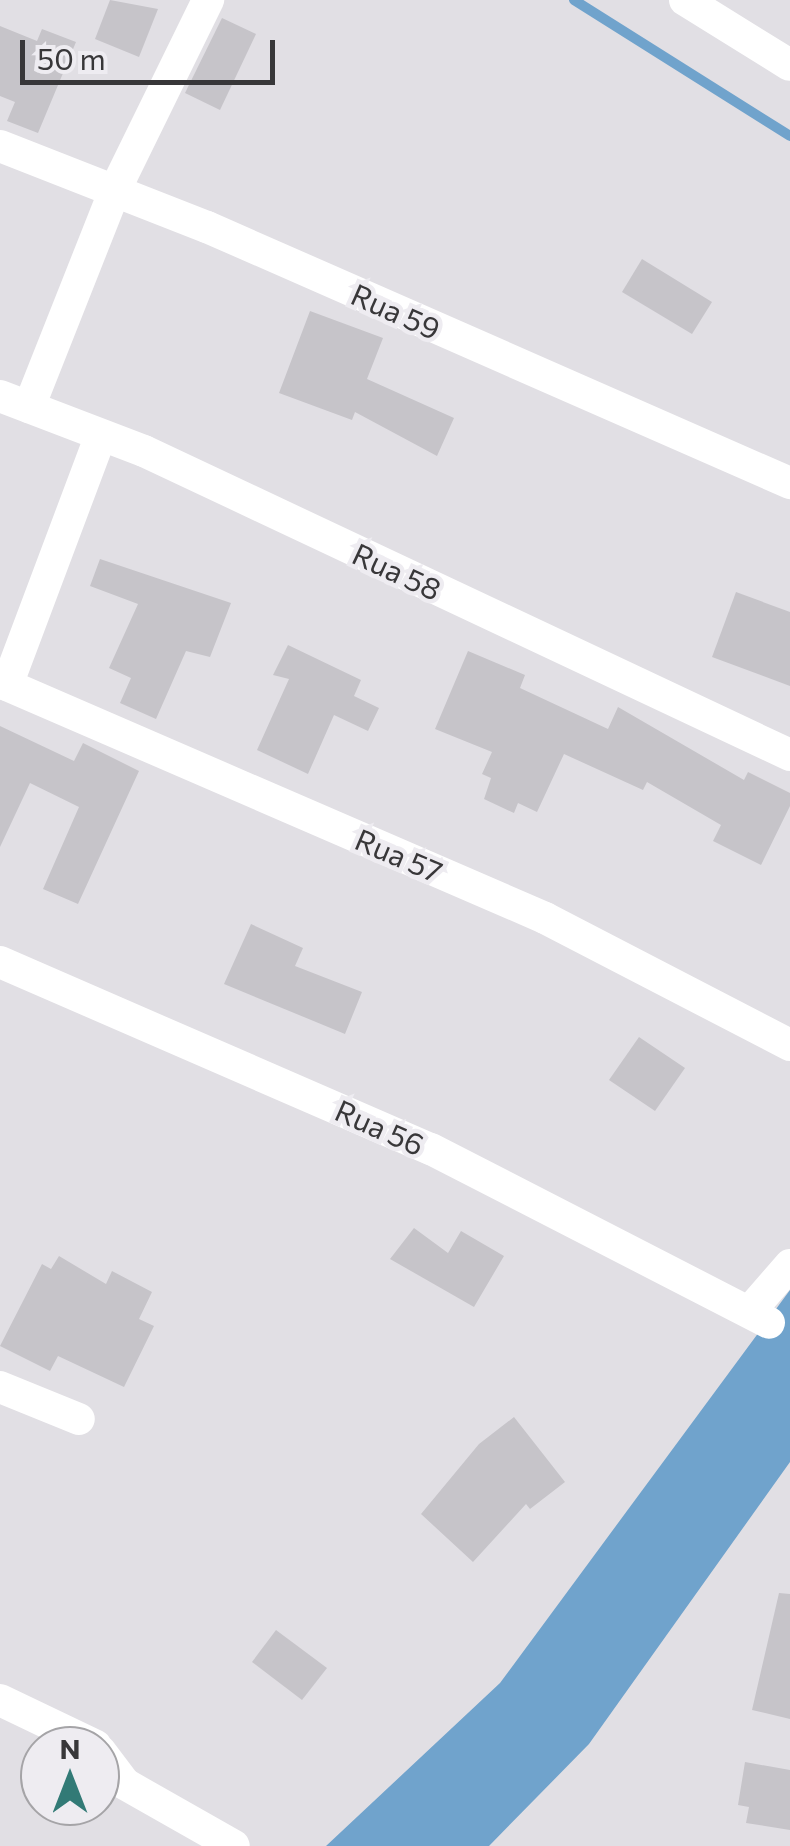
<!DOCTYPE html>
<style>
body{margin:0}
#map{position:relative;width:790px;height:1846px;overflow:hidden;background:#e1dfe4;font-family:Commissioner,sans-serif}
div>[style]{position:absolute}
.water>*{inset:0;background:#70a3cc}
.stream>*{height:10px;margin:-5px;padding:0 5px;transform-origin:5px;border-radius:5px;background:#70a3cc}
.building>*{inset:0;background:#c6c4c9}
.minor>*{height:32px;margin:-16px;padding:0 16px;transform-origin:16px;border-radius:16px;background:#fff}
span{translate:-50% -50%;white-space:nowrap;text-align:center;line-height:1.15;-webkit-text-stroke:9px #eeecf1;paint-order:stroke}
.street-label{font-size:30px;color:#383739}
.north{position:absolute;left:20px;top:1726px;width:100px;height:100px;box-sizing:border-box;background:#eeecf1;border:2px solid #a5a4a7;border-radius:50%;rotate:0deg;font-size:28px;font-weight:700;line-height:40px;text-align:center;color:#383739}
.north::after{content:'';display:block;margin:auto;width:35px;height:45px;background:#327a76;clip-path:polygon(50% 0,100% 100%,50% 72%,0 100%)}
.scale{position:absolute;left:20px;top:40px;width:255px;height:45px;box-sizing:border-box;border:5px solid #383739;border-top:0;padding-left:12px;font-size:30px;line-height:35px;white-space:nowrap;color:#383739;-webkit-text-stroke:8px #eeecf1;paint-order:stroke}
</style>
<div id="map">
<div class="water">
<div style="clip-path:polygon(790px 1290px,790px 1462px,589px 1744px,489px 1846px,326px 1846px,500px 1683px)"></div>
</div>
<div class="stream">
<div style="left:574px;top:0;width:255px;rotate:32.2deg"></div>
</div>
<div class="building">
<div style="clip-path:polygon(110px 0,158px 9px,139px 57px,95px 39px)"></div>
<div style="clip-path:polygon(222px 18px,256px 34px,220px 110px,185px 93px)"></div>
<div style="clip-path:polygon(0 26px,37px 41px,42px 29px,76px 42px,38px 133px,7px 121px,15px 102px,0 96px)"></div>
<div style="clip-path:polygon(642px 259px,712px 302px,692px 334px,622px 292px)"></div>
<div style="clip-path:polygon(310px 311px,383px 338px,367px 379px,454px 418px,437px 456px,355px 412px,352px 420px,279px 393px)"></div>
<div style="clip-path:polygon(100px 559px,231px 603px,210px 657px,186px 651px,156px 719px,120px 703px,131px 678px,109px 668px,138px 604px,90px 586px)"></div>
<div style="clip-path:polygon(736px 592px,790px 612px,790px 686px,712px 657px)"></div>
<div style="clip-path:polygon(288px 645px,361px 680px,354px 696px,379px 708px,368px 731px,334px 715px,308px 774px,257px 750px,289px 679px,273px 675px)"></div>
<div style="clip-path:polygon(468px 651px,525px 675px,520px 688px,608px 729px,618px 707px,744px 780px,748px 772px,790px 793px,790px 806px,761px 865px,713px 841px,721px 825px,647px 782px,643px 790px,564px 754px,537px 812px,518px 803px,514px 813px,484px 799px,491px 778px,482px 774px,492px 752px,435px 729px)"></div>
<div style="clip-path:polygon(0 726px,74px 761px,83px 743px,139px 771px,78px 904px,43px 889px,79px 807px,30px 783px,0 847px)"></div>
<div style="clip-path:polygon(251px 924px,303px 948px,295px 966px,362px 992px,345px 1034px,224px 984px)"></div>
<div style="clip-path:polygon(639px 1037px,685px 1068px,655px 1111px,609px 1080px)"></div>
<div style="clip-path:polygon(414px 1228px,448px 1253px,461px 1231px,504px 1256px,474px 1307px,390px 1259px)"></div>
<div style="clip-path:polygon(59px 1256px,106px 1284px,112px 1271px,152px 1292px,139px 1319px,154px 1326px,124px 1387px,58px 1356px,50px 1371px,0 1346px,42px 1264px,51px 1269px)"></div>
<div style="clip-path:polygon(514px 1417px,565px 1482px,530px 1509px,526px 1504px,473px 1562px,421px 1514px,479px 1444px)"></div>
<div style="clip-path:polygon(779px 1593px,790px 1594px,790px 1719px,752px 1710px)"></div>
<div style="clip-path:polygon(276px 1630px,327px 1668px,302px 1700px,252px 1662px)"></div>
<div style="clip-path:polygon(745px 1762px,790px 1770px,790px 1830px,746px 1823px,749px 1807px,738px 1805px)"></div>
</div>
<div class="minor">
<div style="left:685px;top:0;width:123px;rotate:31.8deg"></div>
<div style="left:0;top:146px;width:222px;rotate:21.4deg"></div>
<div style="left:207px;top:227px;width:637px;rotate:23.71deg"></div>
<div style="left:0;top:396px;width:154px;rotate:20.9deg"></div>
<div style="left:144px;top:451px;width:714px;rotate:25.2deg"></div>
<div style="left:29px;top:407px;width:233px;rotate:-68.4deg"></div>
<div style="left:115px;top:190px;width:212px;rotate:-63.9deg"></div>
<div style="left:0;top:682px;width:594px;rotate:23.41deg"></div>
<div style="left:545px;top:918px;width:276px;rotate:27.4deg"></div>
<div style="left:7px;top:685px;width:265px;rotate:-69.4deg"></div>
<div style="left:0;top:962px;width:470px;rotate:23.5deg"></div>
<div style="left:431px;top:1149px;width:380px;rotate:27.2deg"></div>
<div style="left:750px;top:1311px;width:61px;rotate:-49deg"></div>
<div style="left:0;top:1387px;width:85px;rotate:22.1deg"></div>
<div style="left:0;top:1700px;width:106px;rotate:25.6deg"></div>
<div style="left:100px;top:1751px;width:41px;rotate:52.9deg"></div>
<div style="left:125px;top:1784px;width:125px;rotate:29.6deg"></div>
</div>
<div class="street-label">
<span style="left:396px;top:311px;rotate:24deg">Rua 59</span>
<span style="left:397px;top:571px;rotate:25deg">Rua 58</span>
<span style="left:399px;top:855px;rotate:23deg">Rua 57</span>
<span style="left:380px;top:1127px;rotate:24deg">Rua 56</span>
</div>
<div class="north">N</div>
<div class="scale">50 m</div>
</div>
